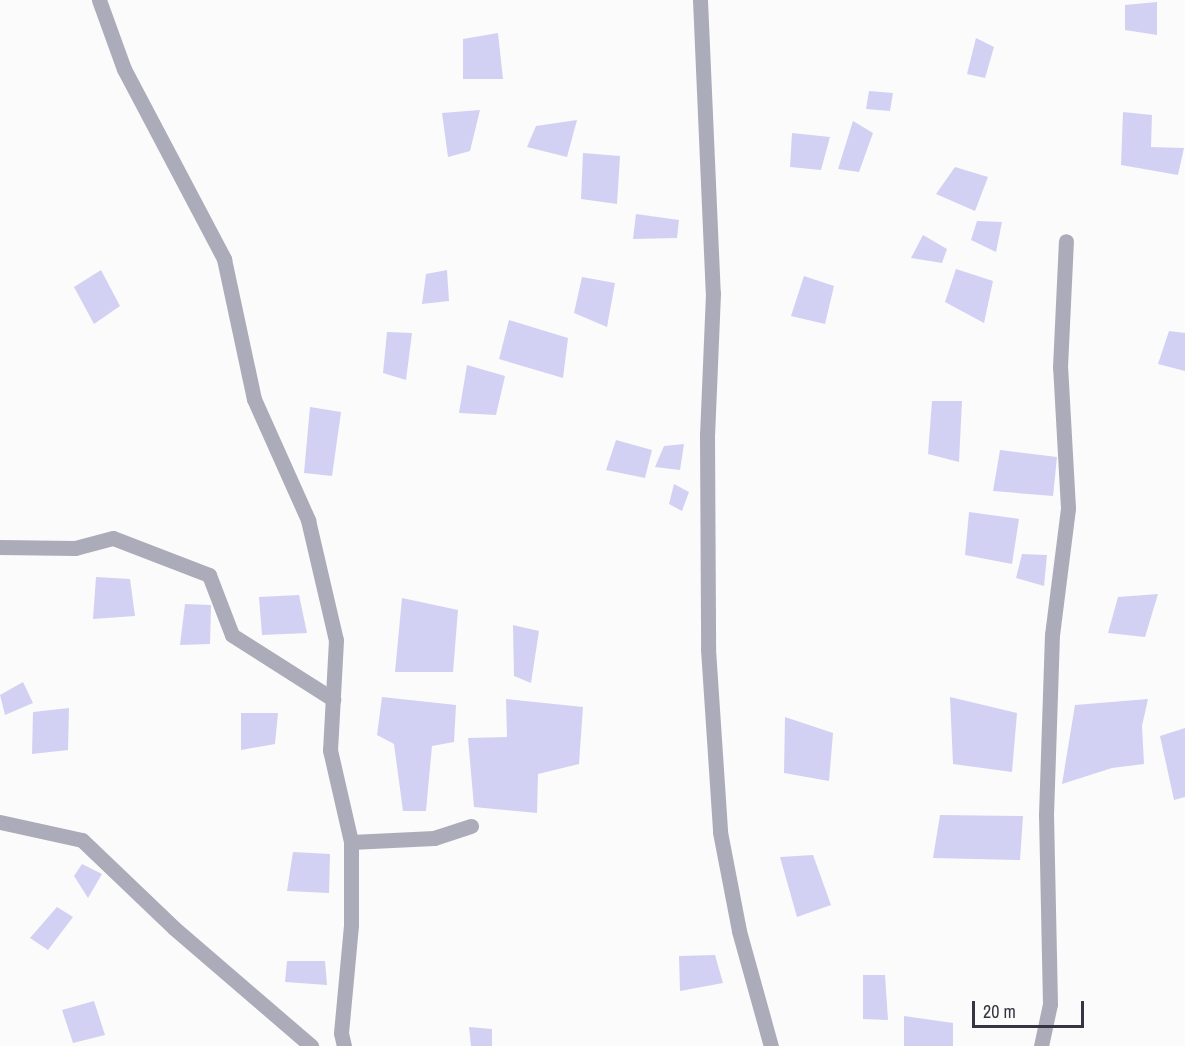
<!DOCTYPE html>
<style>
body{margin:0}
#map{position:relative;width:1185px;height:1046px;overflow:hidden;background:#fbfbfb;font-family:"Archivo Narrow",sans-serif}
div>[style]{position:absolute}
.building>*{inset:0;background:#d2d1f3}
.minor>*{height:15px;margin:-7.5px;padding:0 7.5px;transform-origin:7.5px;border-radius:7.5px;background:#acabba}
span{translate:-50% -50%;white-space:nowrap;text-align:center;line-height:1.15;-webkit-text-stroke:4.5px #fbfbfb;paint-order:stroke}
.scale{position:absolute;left:972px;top:1001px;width:112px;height:27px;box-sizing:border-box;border:3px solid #353542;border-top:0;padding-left:8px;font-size:18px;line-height:21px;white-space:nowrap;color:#353542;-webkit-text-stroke:4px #fbfbfb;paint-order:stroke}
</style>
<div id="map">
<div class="building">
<div style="clip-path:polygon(1157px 2px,1157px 35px,1125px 30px,1125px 5px)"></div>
<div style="clip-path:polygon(498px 33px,503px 79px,463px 79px,463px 39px)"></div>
<div style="clip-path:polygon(976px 38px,994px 47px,985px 78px,967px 74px)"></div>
<div style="clip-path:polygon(869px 91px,893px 93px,890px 111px,866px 109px)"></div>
<div style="clip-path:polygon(480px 110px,470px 151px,448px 157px,442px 113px)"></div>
<div style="clip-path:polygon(1123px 112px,1152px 115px,1151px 147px,1184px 148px,1178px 175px,1121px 165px)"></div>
<div style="clip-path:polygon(577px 120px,567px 157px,527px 147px,536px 126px)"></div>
<div style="clip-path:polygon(853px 121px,873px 133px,859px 172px,838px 169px)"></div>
<div style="clip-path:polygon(792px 133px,830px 137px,821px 170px,790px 167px)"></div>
<div style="clip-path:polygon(583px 153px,620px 156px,617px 204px,581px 199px)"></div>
<div style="clip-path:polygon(955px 167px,988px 177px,975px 211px,936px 194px)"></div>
<div style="clip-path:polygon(636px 214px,679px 220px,677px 238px,633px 239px)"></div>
<div style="clip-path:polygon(977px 221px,1002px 222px,996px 252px,971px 240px)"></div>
<div style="clip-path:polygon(923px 235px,947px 249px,942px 263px,911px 258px)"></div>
<div style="clip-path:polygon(956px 269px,993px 281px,984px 323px,945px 302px)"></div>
<div style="clip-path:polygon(101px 270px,120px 306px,94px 324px,74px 287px)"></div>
<div style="clip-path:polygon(447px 270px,449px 301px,422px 304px,426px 274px)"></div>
<div style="clip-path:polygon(804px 276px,834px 286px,825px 324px,791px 316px)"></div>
<div style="clip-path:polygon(582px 277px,615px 283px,607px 327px,574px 313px)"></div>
<div style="clip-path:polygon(509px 320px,568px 338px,563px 378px,499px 359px)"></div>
<div style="clip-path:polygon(1169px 331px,1185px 333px,1185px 371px,1158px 364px)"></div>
<div style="clip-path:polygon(387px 332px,412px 333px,406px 380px,383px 373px)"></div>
<div style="clip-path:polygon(467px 365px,505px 376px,496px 415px,459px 413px)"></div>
<div style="clip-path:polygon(932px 401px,962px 401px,959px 462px,928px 454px)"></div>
<div style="clip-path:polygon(310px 407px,341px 412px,332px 476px,304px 473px)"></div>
<div style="clip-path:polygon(616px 440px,652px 450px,645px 478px,606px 470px)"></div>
<div style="clip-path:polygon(684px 444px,680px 470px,655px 467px,664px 446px)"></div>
<div style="clip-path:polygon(1000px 450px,1057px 457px,1053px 496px,993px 491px)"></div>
<div style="clip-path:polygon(674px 484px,689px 492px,682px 511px,669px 504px)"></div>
<div style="clip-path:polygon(969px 512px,1019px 519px,1012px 564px,965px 555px)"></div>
<div style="clip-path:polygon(1022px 554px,1047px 555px,1044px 586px,1016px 578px)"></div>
<div style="clip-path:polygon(96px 577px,130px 579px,135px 616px,93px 619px)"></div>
<div style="clip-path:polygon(1158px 594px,1145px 637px,1108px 633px,1118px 597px)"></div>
<div style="clip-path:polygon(299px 595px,307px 633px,262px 635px,259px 597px)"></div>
<div style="clip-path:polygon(402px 598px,458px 610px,453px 672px,395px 672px)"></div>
<div style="clip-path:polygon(185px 604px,211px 605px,210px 644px,180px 645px)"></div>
<div style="clip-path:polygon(513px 625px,539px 631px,531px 683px,514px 676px)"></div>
<div style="clip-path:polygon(23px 682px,33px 703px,5px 715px,0 695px)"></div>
<div style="clip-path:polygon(382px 697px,456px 705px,454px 742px,432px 746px,426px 811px,403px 811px,394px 744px,377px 735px)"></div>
<div style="clip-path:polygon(950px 697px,1017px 713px,1012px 772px,953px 764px)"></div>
<div style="clip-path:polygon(506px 699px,583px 707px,579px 764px,538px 774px,537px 813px,474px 807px,468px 738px,507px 737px)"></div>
<div style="clip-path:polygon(1148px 699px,1142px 726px,1144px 764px,1112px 768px,1062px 784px,1075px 705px)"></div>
<div style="clip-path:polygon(69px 708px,68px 750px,32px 754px,33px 712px)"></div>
<div style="clip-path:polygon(241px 713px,278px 713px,275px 744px,241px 750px)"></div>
<div style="clip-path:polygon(785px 717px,833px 733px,829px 781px,784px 773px)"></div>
<div style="clip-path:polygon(1185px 728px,1185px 797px,1174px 800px,1160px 736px)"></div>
<div style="clip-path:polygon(940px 815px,1023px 816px,1020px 860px,933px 858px)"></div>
<div style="clip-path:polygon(293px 852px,330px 854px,329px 893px,287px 891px)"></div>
<div style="clip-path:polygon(813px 855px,831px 905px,797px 917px,780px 857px)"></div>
<div style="clip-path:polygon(82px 864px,102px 874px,88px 898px,74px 876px)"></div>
<div style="clip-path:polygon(57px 907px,73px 917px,48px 950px,30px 938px)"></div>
<div style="clip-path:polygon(715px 955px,723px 983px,680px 991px,679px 956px)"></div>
<div style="clip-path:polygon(287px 961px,325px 961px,327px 985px,285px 982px)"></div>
<div style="clip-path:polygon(863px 975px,885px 975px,888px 1020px,863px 1019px)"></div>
<div style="clip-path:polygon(94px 1001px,105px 1035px,73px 1043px,62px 1010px)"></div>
<div style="clip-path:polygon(904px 1016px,953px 1023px,953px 1046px,904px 1046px)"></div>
<div style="clip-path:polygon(469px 1027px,492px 1029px,492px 1046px,471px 1046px)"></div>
</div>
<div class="minor">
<div style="left:99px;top:0;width:73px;rotate:70.1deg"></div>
<div style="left:124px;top:69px;width:215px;rotate:62.2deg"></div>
<div style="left:224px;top:259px;width:143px;rotate:77.9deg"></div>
<div style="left:254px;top:399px;width:133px;rotate:65.9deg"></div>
<div style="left:308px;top:520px;width:123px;rotate:76.9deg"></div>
<div style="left:336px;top:640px;width:110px;rotate:93.1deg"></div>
<div style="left:330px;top:750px;width:94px;rotate:77.1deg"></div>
<div style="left:700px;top:0;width:293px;rotate:87.5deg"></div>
<div style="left:713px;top:293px;width:141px;rotate:92.4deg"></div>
<div style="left:707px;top:434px;width:215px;rotate:89.7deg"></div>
<div style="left:708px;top:649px;width:183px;rotate:86.2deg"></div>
<div style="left:720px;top:832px;width:101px;rotate:79.1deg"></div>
<div style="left:739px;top:931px;width:119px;rotate:74.5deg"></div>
<div style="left:0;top:547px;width:75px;rotate:0.8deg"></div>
<div style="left:75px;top:548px;width:39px;rotate:-15deg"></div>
<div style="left:113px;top:538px;width:103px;rotate:21.1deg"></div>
<div style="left:209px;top:575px;width:64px;rotate:69deg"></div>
<div style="left:232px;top:635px;width:120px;rotate:32.4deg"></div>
<div style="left:0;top:822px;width:84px;rotate:12.4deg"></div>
<div style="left:82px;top:840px;width:127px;rotate:43.7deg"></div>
<div style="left:174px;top:928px;width:181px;rotate:40.7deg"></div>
<div style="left:344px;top:1046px;width:13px;rotate:-103deg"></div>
<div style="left:341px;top:1033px;width:108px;rotate:-84.7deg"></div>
<div style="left:351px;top:925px;width:83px;rotate:-90deg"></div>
<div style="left:351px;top:842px;width:83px;rotate:-2.8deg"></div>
<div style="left:434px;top:838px;width:39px;rotate:-18deg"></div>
<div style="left:1041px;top:1046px;width:43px;rotate:-77.9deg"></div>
<div style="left:1050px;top:1004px;width:189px;rotate:-91.2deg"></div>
<div style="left:1046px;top:815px;width:180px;rotate:-88.1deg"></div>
<div style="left:1052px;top:635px;width:128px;rotate:-82.8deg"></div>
<div style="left:1068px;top:508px;width:141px;rotate:-93.2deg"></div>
<div style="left:1060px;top:367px;width:126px;rotate:-87.3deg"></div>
</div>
<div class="scale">20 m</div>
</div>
